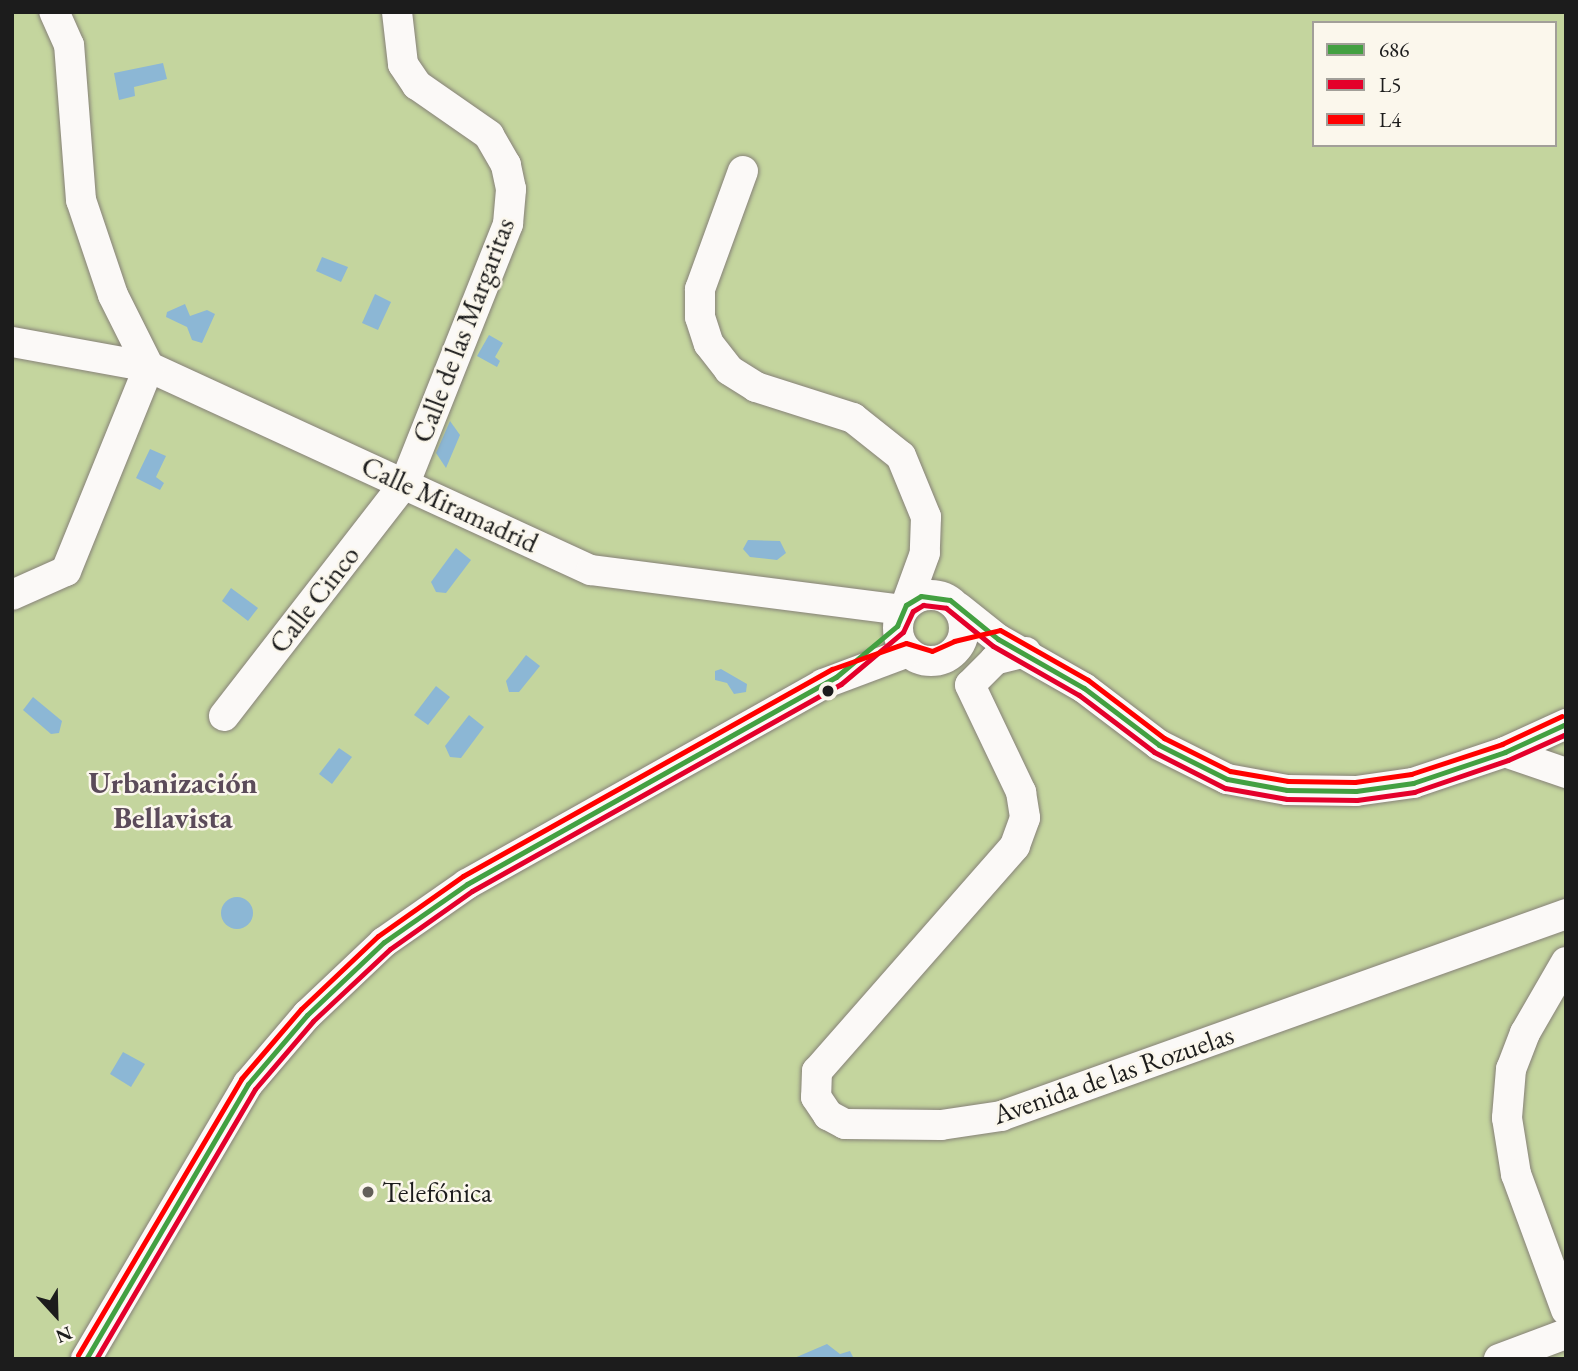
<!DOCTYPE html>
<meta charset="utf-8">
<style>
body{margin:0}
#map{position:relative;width:1578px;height:1371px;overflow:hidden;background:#e4dac8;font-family:"EB Garamond",serif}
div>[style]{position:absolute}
.green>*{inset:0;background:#c4d59e}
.water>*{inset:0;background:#8cb7d5}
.round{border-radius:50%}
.roads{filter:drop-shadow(0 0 2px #868178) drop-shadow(0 0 2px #868178)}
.street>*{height:30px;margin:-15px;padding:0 15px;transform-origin:15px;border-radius:15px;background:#fbf9f7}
.street>.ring{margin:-15px;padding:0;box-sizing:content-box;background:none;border:30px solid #fbf9f7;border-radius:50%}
.bus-1>*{height:5px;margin:-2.5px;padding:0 2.5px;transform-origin:2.5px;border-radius:2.5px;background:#43a041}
.bus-2>*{height:5px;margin:-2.5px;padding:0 2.5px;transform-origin:2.5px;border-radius:2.5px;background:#e4002b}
.bus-3>*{height:5px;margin:-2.5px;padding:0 2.5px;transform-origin:2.5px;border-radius:2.5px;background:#f00}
.dots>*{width:19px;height:19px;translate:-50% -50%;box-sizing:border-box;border:4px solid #fbf7ec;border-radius:50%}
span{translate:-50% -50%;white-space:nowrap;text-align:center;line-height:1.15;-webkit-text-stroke:5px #fbf7ec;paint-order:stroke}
.street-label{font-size:28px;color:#1c1c1c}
.poi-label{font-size:28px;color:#1c1c1c}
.left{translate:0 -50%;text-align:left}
.neighbourhood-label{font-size:30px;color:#5b4b5a;font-weight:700}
.frame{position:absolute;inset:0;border:14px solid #1c1c1c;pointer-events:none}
.legend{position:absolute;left:1312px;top:21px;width:245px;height:126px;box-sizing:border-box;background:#fbf7ec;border:2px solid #a29f99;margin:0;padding:9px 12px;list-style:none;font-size:21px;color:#1c1c1c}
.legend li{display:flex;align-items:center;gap:14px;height:35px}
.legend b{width:35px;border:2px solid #a29f99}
.north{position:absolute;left:21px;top:1280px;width:70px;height:70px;-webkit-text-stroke:5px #fbf7ec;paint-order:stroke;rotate:158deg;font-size:19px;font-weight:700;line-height:28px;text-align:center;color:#1c1c1c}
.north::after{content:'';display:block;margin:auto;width:24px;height:32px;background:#1c1c1c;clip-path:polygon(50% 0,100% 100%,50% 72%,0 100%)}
</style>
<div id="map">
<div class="green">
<div style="clip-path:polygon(evenodd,12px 12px,1566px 12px,1566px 1359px,12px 1359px,12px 12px,1314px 23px,1555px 23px,1555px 145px,1314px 145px,1314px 23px)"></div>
</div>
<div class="water">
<div style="clip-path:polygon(163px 63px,167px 79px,134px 87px,135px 96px,119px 100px,114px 73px)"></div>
<div style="clip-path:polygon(322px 257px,348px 267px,341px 282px,316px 271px)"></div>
<div style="clip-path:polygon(375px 294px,391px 302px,378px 330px,362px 323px)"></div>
<div style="clip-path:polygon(185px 304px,190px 316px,207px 310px,215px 314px,202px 343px,192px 340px,187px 327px,166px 317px,167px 312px)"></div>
<div style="clip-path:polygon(489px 335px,503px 343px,495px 357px,500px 361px,497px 367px,477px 356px)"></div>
<div style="clip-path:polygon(450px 421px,460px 435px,446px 468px,436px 453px)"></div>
<div style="clip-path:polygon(150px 449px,166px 456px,156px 477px,164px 483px,160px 490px,136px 478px)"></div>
<div style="clip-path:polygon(748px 540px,780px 541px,786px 553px,777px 560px,750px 557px,743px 549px)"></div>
<div style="clip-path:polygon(456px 548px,471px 560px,446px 593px,436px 592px,431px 582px)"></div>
<div style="clip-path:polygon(231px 588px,258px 608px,248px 621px,222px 601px)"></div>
<div style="clip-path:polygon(526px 655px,540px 666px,519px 692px,509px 692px,506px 681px)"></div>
<div style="clip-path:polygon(721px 669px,747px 684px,746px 692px,734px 694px,727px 683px,715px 680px,715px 671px)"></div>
<div style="clip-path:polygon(436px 686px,450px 697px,428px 725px,414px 715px)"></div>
<div style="clip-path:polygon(33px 697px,62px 721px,59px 733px,51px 734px,23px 710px)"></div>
<div style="clip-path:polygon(469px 715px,484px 727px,461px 758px,450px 757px,445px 746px)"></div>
<div style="clip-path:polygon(339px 748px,352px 757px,332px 784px,319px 774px)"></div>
<div class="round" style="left:221px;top:897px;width:32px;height:32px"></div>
<div style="clip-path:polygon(123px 1052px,145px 1064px,131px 1087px,110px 1074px)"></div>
<div style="clip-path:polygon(827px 1344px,840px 1354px,850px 1351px,854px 1359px,792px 1359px)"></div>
</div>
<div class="roads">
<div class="street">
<div style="left:743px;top:171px;width:126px;rotate:110deg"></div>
<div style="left:700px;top:289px;width:28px;rotate:90deg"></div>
<div style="left:700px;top:317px;width:28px;rotate:72deg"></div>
<div style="left:709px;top:344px;width:33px;rotate:52deg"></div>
<div style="left:729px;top:370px;width:32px;rotate:32deg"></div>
<div style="left:756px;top:387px;width:102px;rotate:17.7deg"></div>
<div style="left:853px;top:418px;width:61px;rotate:38.4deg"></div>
<div style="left:901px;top:456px;width:66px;rotate:67.7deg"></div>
<div style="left:926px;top:517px;width:36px;rotate:92deg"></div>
<div style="left:925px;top:553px;width:55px;rotate:110.1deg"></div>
<div style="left:12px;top:342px;width:139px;rotate:10.3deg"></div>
<div style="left:149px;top:367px;width:486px;rotate:24.7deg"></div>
<div style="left:591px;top:570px;width:314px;rotate:7.3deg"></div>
<div class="ring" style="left:898px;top:595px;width:36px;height:36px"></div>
<div style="left:12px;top:595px;width:59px;rotate:-24deg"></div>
<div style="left:66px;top:571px;width:220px;rotate:-67.9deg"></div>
<div style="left:149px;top:367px;width:80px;rotate:-116.6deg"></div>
<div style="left:113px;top:295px;width:100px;rotate:-108.6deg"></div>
<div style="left:81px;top:200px;width:155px;rotate:-94.4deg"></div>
<div style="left:69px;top:45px;width:36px;rotate:-114deg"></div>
<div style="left:959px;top:608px;width:50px;rotate:38.5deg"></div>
<div style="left:998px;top:639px;width:99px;rotate:29.7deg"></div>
<div style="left:1084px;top:688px;width:94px;rotate:37.2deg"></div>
<div style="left:1159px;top:745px;width:76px;rotate:26.6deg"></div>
<div style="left:1227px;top:779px;width:61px;rotate:10.4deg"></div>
<div style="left:1287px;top:790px;width:69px;rotate:0.8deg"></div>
<div style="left:1356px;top:791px;width:58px;rotate:-8deg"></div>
<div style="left:1413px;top:783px;width:97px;rotate:-18.6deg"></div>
<div style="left:1505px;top:752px;width:67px;rotate:-24.7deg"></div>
<div style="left:1026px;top:652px;width:32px;rotate:166deg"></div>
<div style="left:995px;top:660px;width:35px;rotate:135deg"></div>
<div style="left:970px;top:685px;width:119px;rotate:64.5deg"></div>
<div style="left:1021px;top:792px;width:26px;rotate:81deg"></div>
<div style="left:1025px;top:818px;width:30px;rotate:110deg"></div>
<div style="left:1015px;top:846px;width:300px;rotate:131.3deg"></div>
<div style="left:817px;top:1071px;width:26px;rotate:92deg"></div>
<div style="left:816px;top:1097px;width:22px;rotate:56deg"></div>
<div style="left:828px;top:1115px;width:19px;rotate:28deg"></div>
<div style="left:845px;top:1124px;width:96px;rotate:0.6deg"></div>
<div style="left:941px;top:1125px;width:61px;rotate:-8.5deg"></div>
<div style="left:1001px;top:1116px;width:600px;rotate:-19.67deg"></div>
<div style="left:224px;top:716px;width:295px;rotate:-52.2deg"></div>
<div style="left:405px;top:483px;width:279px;rotate:-68.3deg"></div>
<div style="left:508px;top:224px;width:35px;rotate:-85deg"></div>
<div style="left:511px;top:189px;width:25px;rotate:-102deg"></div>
<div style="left:506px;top:165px;width:34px;rotate:-120deg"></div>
<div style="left:489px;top:135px;width:88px;rotate:-145.2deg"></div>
<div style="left:417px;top:85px;width:25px;rotate:-124deg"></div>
<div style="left:403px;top:64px;width:52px;rotate:-96.6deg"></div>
<div style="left:1505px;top:752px;width:65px;rotate:19deg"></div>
<div style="left:1566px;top:962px;width:82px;rotate:120deg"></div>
<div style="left:1525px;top:1033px;width:39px;rotate:111deg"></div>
<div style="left:1511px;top:1069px;width:49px;rotate:94.7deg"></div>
<div style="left:1507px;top:1118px;width:57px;rotate:80.9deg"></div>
<div style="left:1516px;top:1174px;width:145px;rotate:69.8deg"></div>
<div style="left:86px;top:1359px;width:319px;rotate:-59.5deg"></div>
<div style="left:248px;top:1084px;width:91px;rotate:-49.5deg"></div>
<div style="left:307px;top:1015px;width:106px;rotate:-43.5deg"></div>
<div style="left:384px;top:942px;width:101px;rotate:-34.9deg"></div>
<div style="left:467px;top:884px;width:408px;rotate:-29.3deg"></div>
<div style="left:823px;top:684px;width:91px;rotate:-20.6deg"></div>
<div style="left:1499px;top:1359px;width:72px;rotate:-20.5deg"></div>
</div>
</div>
<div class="bus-1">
<div style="left:86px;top:1359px;width:319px;rotate:-59.5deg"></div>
<div style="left:248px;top:1084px;width:91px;rotate:-49.5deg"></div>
<div style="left:307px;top:1015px;width:106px;rotate:-43.5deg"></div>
<div style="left:384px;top:942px;width:101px;rotate:-34.9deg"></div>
<div style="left:467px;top:884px;width:423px;rotate:-29.3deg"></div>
<div style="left:836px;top:677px;width:80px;rotate:-39.9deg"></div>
<div style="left:897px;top:626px;width:23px;rotate:-67deg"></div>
<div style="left:906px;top:605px;width:17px;rotate:-31deg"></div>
<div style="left:921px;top:596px;width:29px;rotate:8deg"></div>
<div style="left:950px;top:600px;width:62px;rotate:39.1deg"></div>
<div style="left:998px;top:639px;width:99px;rotate:29.7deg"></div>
<div style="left:1084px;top:688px;width:94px;rotate:37.2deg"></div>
<div style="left:1159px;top:745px;width:76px;rotate:26.6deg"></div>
<div style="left:1227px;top:779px;width:61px;rotate:10.4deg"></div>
<div style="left:1287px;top:790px;width:69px;rotate:0.8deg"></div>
<div style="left:1356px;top:791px;width:58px;rotate:-8deg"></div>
<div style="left:1413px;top:783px;width:97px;rotate:-18.6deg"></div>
<div style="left:1505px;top:752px;width:67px;rotate:-24.7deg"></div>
</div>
<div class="bus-2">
<div style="left:96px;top:1359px;width:313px;rotate:-59.5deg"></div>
<div style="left:255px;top:1089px;width:89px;rotate:-49.5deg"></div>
<div style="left:313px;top:1021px;width:105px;rotate:-43.1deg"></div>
<div style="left:390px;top:949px;width:100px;rotate:-35.3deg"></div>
<div style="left:472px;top:891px;width:423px;rotate:-29.3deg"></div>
<div style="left:841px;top:684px;width:81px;rotate:-40deg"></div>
<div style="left:903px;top:632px;width:23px;rotate:-65deg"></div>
<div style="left:913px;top:611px;width:12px;rotate:-31deg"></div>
<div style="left:923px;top:605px;width:23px;rotate:7deg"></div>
<div style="left:946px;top:608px;width:60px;rotate:39deg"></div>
<div style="left:993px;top:646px;width:99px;rotate:29.7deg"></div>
<div style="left:1079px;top:695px;width:94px;rotate:37.2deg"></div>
<div style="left:1154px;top:752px;width:80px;rotate:26.9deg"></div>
<div style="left:1225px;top:788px;width:63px;rotate:10.1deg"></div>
<div style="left:1287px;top:799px;width:70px;rotate:0.8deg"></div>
<div style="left:1357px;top:800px;width:58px;rotate:-8deg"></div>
<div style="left:1414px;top:792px;width:99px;rotate:-18.8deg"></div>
<div style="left:1508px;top:760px;width:64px;rotate:-24.1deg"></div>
</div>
<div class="bus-3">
<div style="left:78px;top:1355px;width:321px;rotate:-59.4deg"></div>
<div style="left:241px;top:1079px;width:92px;rotate:-49.4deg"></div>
<div style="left:301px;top:1009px;width:106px;rotate:-43.5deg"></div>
<div style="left:378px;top:936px;width:104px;rotate:-35.2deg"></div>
<div style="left:463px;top:876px;width:423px;rotate:-29.3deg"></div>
<div style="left:832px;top:669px;width:78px;rotate:-19.4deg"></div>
<div style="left:906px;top:643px;width:27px;rotate:17deg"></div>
<div style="left:932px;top:651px;width:24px;rotate:-24deg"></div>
<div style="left:954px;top:641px;width:47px;rotate:-13.4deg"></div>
<div style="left:1000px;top:630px;width:101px;rotate:29.6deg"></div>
<div style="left:1088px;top:680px;width:96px;rotate:37.3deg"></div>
<div style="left:1164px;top:738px;width:74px;rotate:26.6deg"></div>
<div style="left:1230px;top:771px;width:59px;rotate:9.8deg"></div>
<div style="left:1288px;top:781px;width:67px;rotate:0.9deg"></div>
<div style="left:1355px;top:782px;width:57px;rotate:-8.1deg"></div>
<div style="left:1411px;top:774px;width:96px;rotate:-18.2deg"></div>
<div style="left:1502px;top:744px;width:66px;rotate:-25deg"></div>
</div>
<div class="dots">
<div style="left:828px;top:691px;background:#1c1c1c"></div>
<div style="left:368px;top:1192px;background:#625e58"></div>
</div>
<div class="street-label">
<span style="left:463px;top:330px;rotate:-69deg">Calle de las Margaritas</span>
<span style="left:450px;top:504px;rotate:25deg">Calle Miramadrid</span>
<span style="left:314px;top:599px;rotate:-52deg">Calle Cinco</span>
<span style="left:1113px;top:1074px;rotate:-19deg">Avenida de las Rozuelas</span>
</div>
<div class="poi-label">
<span class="left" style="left:382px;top:1192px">Telefónica</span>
</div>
<div class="neighbourhood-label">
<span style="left:173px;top:800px">Urbanización<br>Bellavista</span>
</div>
<div class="frame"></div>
<ul class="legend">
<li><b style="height:9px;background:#43a041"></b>686</li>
<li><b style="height:9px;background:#e4002b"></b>L5</li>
<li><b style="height:9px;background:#f00"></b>L4</li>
</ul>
<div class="north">N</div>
</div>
